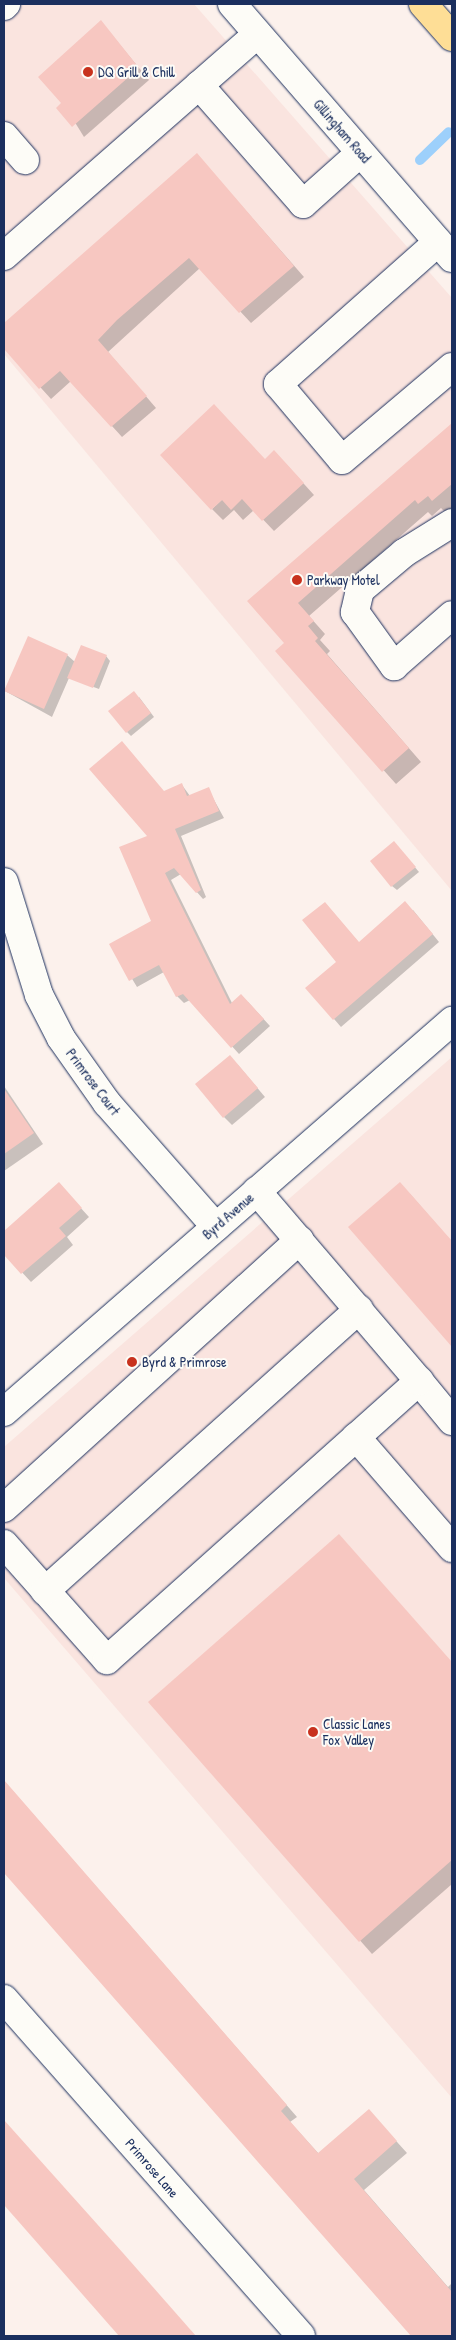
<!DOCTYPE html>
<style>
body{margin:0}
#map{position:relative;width:456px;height:2340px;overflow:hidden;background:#fcf1ec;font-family:"Patrick Hand",sans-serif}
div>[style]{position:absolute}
.built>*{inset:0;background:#fae4df}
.shadow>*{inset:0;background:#0003}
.stream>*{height:10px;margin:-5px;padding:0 5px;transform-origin:5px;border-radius:5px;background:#9dd0fb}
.building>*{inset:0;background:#f7c7c1}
.roads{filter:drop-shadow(0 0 1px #1b2f5e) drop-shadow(0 0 1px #1b2f5e)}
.minor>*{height:28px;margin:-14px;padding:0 14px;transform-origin:14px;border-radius:14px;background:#fdfcf7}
.highway>*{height:28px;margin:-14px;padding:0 14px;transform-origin:14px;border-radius:14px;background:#fede96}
.dots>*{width:14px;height:14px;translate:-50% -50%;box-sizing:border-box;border:2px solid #fdfcf7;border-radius:50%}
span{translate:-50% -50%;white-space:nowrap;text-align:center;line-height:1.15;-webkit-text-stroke:4px #fdfcf7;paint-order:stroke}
.poi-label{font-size:14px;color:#1b2f5e}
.left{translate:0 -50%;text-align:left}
.street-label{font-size:14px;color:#1b2f5e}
.frame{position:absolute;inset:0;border:5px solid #1b2f5e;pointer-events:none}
</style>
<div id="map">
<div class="built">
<div style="clip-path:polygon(4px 4px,194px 4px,452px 298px,452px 891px,4px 354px)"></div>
<div style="clip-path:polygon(452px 1057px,452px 2098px,4px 1578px,4px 1447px)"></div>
</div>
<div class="shadow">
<div style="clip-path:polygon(101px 22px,149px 80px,84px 137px,63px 103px)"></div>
<div style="clip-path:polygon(197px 155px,304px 277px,251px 323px,200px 268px,108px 352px,156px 408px,122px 437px,71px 381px,51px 399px,4px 347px,4px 325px)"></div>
<div style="clip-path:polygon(452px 425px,452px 507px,446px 513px,441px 508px,432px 516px,428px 512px,309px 616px,325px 634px,320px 640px,330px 651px,327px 654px,421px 762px,396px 784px,277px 651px,286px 643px,249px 601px)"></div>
<div style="clip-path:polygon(265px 460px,285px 463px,314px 495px,274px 531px,254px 510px,243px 520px,234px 510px,223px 520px,212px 509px)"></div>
<div style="clip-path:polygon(67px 655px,75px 662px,106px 656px,110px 661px,99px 689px,69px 678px,52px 717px,5px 691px)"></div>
<div style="clip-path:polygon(139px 697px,154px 717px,131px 736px,127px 732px)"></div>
<div style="clip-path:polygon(182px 785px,190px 796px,208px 789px,224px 818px,181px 836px,206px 897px,203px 899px,181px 874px,171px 880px,232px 1003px,248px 1002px,270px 1026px,239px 1054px,190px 1000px,184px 1003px,177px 996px,164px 972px,137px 987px,111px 944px,153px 922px,149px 836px,164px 793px)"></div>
<div style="clip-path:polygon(398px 847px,419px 872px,397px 890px,392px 886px)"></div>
<div style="clip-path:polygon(325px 903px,359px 943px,413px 910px,439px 942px,341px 1027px,307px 988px,338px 962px)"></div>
<div style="clip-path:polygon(238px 1065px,265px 1097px,232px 1125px,224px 1117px)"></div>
<div style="clip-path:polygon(4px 1086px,43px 1144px,4px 1171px)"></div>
<div style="clip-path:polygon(59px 1184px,89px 1217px,67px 1237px,73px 1245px,31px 1282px,4px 1253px,4px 1232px)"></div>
<div style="clip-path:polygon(410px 1194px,452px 1242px,452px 1345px,349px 1227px)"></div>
<div style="clip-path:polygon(339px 1536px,452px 1663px,452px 1884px,372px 1954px,150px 1702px)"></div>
<div style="clip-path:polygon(4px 1781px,297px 2117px,290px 2122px,319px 2154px,379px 2122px,407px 2153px,364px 2190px,448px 2287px,452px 2283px,452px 2336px,413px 2336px,4px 1869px)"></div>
<div style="clip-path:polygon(4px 2122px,193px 2336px,122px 2336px,4px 2203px)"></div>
</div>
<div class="stream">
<div style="left:420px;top:160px;width:40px;rotate:-44deg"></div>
</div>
<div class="building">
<div style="clip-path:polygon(101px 20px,139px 68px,72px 127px,56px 108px,61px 103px,38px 77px)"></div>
<div style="clip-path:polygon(197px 153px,294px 266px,239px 313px,189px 258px,117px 320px,98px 340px,147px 396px,111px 427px,60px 371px,39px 389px,4px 349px,4px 323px)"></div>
<div style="clip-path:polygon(214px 404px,265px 459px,274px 450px,304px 483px,262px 521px,242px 499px,231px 510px,222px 500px,211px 510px,160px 455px)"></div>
<div style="clip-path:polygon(452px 423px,452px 484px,432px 501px,428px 496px,418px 504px,415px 500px,298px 603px,314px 621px,308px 626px,318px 638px,315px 641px,409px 748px,382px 772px,275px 651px,284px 643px,247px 601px)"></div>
<div style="clip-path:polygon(28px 636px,68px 654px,44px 709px,4px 691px)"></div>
<div style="clip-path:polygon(81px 645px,107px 655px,93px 688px,67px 678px)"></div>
<div style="clip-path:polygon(134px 691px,151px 713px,126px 733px,108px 711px)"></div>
<div style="clip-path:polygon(122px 741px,164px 791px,182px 783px,187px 796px,209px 787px,219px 811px,175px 829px,201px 890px,196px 893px,174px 868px,165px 873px,230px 1004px,241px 994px,264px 1019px,231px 1048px,183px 994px,176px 997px,159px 965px,129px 981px,109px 944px,151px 921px,119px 847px,147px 836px,89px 769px)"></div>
<div style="clip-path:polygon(394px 841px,416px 867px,391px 887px,370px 861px)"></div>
<div style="clip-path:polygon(405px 901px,433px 934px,333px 1020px,305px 988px,336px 962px,302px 920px,325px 902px,359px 942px)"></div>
<div style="clip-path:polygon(230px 1055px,258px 1088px,223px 1118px,195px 1084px)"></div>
<div style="clip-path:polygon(4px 1089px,34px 1133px,4px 1154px)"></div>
<div style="clip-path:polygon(59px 1182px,82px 1208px,59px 1228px,66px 1236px,21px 1274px,4px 1255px,4px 1231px)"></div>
<div style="clip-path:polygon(400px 1182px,452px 1241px,452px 1347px,348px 1227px)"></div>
<div style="clip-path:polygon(339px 1534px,452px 1662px,452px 1860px,359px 1942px,148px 1702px)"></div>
<div style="clip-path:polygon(4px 1780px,287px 2105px,281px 2111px,318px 2153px,369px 2109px,397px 2141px,354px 2179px,452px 2292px,452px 2336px,411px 2336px,4px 1873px)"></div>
<div style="clip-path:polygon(4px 2120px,123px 2253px,196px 2336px,119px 2336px,4px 2205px)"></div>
</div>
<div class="roads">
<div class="minor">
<div style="left:232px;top:4px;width:336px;rotate:49.1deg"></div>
<div style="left:4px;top:6px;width:3px;rotate:-45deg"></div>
<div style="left:199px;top:85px;width:158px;rotate:48.8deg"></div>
<div style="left:303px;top:204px;width:76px;rotate:-41.8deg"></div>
<div style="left:4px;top:136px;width:32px;rotate:49deg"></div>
<div style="left:438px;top:242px;width:214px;rotate:138.4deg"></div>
<div style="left:278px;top:384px;width:99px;rotate:49.9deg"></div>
<div style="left:342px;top:460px;width:144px;rotate:-40.2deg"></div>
<div style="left:4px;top:256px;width:337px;rotate:-41.2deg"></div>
<div style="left:452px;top:523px;width:57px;rotate:148deg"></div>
<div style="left:404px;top:553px;width:57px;rotate:139.9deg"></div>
<div style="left:360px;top:590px;width:23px;rotate:103deg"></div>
<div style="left:355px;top:612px;width:67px;rotate:54.2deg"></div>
<div style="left:394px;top:666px;width:77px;rotate:-41.3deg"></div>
<div style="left:4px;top:882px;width:118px;rotate:72.8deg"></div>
<div style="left:39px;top:995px;width:48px;rotate:62.9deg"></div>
<div style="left:61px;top:1038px;width:80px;rotate:54.7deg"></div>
<div style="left:107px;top:1103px;width:165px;rotate:48.7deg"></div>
<div style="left:419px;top:1381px;width:52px;rotate:50.5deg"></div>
<div style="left:4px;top:1412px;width:595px;rotate:-41.11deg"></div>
<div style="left:356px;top:1437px;width:147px;rotate:49.1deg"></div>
<div style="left:4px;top:1508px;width:399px;rotate:-42.2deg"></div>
<div style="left:4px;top:1544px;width:155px;rotate:48.4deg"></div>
<div style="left:107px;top:1660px;width:419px;rotate:-41.8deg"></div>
<div style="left:419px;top:1381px;width:250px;rotate:-130.5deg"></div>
<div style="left:45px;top:1591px;width:422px;rotate:-41.9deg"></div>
<div style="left:4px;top:1999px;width:449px;rotate:48.6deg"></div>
</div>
<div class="highway">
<div style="left:423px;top:4px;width:44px;rotate:48.7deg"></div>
</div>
</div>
<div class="dots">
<div style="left:88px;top:72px;background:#c8321e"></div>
<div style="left:297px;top:580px;background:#c8321e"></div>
<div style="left:132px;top:1362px;background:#c8321e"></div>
<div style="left:313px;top:1732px;background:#c8321e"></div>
</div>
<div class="poi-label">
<span class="left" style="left:98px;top:72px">DQ Grill &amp; Chill</span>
<span class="left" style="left:307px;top:580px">Parkway Motel</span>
<span class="left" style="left:142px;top:1362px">Byrd &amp; Primrose</span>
<span class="left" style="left:323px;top:1732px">Classic Lanes<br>Fox Valley</span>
</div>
<div class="street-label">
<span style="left:342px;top:131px;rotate:49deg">Gillingham Road</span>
<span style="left:93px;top:1082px;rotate:53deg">Primrose Court</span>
<span style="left:228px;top:1216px;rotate:-41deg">Byrd Avenue</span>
<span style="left:152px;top:2168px;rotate:49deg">Primrose Lane</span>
</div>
<div class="frame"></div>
</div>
